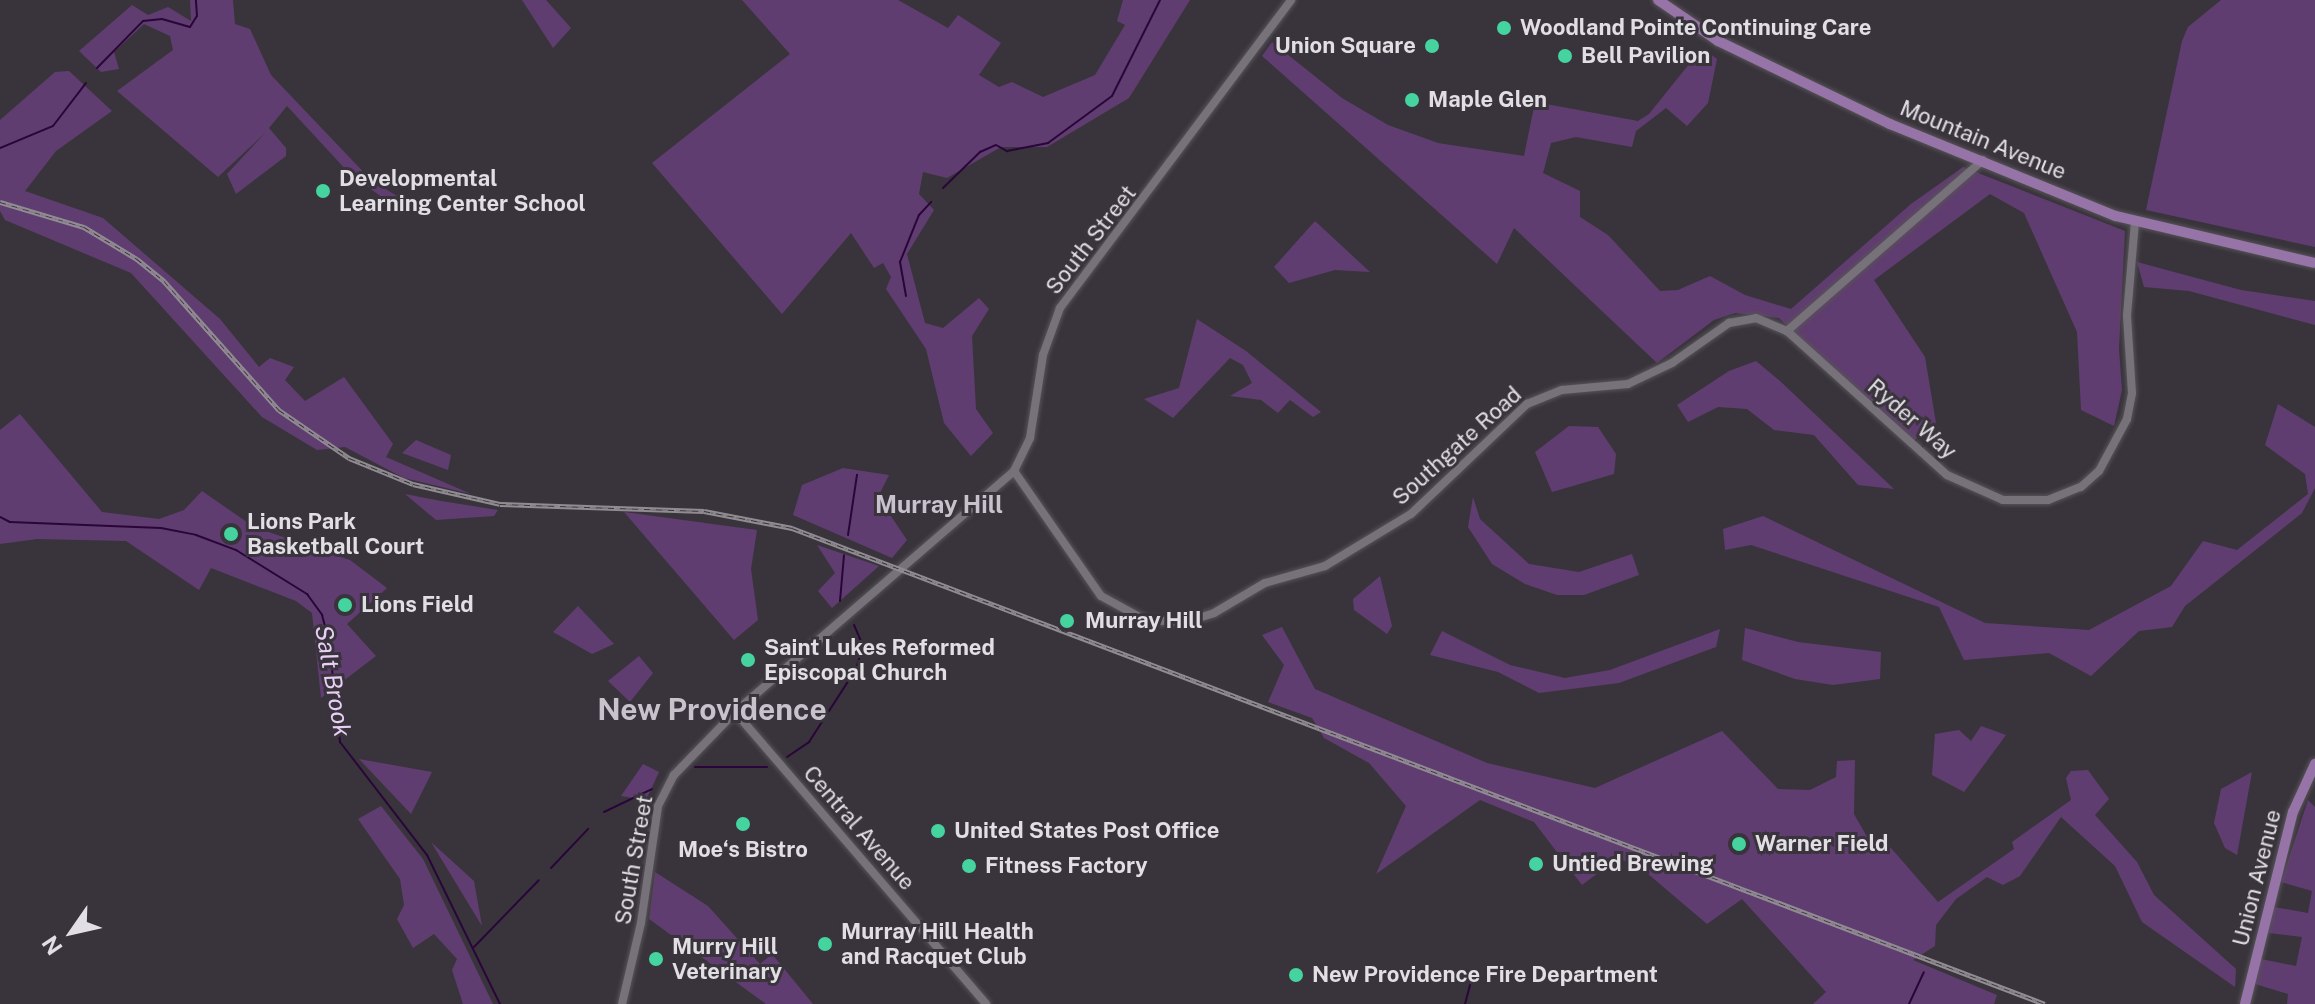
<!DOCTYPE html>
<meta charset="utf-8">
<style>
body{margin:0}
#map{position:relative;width:2315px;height:1004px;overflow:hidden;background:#39343b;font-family:"Public Sans",sans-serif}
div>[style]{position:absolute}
.green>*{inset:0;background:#603d70}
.stream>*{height:2px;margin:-1px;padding:0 1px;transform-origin:1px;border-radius:1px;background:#2a0539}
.roads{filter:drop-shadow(0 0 2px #565358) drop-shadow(0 0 2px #565358)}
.minor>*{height:8px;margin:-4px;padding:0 4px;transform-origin:4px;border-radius:4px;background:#77727a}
.major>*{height:10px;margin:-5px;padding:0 5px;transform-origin:5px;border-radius:5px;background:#9774a8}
.rail>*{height:5px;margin-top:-2.5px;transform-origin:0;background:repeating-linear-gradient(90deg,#39343b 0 6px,#908c92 0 12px);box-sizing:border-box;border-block:2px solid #908c92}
.dots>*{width:22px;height:22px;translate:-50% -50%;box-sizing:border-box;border:4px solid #39343b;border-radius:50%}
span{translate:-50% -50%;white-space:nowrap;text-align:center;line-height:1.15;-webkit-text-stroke:6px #39343b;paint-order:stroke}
.poi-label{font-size:22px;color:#e2dfe4;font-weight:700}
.left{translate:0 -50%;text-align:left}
.right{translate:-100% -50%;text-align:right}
.street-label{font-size:22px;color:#e2dfe4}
.neighbourhood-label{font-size:24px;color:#c8c2cc;font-weight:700}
.water-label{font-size:24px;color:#e9cff6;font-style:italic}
.district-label{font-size:30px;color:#c8c2cc;font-weight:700}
.north{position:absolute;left:32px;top:892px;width:80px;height:80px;-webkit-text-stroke:6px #39343b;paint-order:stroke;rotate:236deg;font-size:22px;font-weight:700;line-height:32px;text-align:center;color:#e2dfe4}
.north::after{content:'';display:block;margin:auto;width:28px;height:36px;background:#e2dfe4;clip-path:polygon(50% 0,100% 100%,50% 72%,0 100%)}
</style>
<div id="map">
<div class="green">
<div style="clip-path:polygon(190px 0,233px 0,235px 24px,250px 29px,271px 75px,371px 180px,397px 196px,387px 201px,348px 172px,287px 106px,269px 128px,286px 148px,286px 156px,236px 194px,227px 174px,265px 133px,218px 177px,117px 91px,173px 50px,170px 36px,144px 24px,114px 52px,119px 69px,101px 72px,79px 51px,132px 5px,148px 15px,168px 7px,191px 21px)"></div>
<div style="clip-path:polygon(522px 0,546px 0,571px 28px,553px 48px)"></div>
<div style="clip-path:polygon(742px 0,898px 0,948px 28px,958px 15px,1001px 43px,979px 75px,999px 87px,1012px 82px,1043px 97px,1095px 75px,1125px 25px,1117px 21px,1123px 0,1190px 0,1129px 98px,1047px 147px,1001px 147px,947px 178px,923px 172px,919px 194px,934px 210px,907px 254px,925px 323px,943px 328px,979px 298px,989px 309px,972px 336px,976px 409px,993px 433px,971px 456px,944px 423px,926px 349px,886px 289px,891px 277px,883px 263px,874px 268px,851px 233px,782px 314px,652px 163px,790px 54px)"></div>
<div style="clip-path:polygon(2221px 0,2315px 0,2315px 247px,2146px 210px,2182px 41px,2188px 27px)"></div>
<div style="clip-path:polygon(1272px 42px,1342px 98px,1388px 125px,1438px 143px,1524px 156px,1535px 102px,1638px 121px,1649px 114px,1702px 48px,1717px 59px,1708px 103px,1687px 126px,1666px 108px,1636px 131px,1632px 147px,1576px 137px,1551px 143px,1543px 173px,1580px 191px,1580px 217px,1608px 235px,1660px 291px,1678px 290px,1710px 276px,1745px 295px,1791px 309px,1911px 204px,1963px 167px,2125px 231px,2119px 349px,2122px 390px,2114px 426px,2081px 410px,2077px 332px,2024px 213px,1990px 194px,1874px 280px,1925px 357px,1936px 423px,1912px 445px,1779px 318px,1735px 313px,1714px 320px,1657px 363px,1514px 228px,1497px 264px,1262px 56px)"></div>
<div style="clip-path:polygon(69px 71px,112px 111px,56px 151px,25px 191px,103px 218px,220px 319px,259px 367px,270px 358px,294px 367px,285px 380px,305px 401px,344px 377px,393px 444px,386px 457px,471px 494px,404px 478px,345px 447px,317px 450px,262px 417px,131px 273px,5px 220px,0 211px,0 120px,55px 72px)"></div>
<div style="clip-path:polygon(1315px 221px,1370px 272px,1335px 270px,1289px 283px,1274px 267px)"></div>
<div style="clip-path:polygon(2137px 262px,2241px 290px,2315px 301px,2315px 325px,2189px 291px,2144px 287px)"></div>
<div style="clip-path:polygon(1197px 319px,1246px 351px,1321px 412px,1313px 417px,1290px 400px,1278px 413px,1261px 400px,1230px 396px,1252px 383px,1243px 365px,1230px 358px,1173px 418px,1144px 399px,1179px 388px)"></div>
<div style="clip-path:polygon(1756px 361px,1780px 381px,1894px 489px,1858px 485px,1814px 435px,1774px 430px,1747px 409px,1718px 407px,1688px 422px,1677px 405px,1729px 371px)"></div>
<div style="clip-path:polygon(2278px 404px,2315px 427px,2315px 488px,2302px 513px,2185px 606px,2172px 627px,2139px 631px,2091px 676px,2049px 653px,1964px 660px,1939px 607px,1751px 545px,1725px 550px,1723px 529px,1763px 516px,1985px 623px,2089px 630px,2171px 586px,2203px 541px,2237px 550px,2308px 494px,2305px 474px,2265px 445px)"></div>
<div style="clip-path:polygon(20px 414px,102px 512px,159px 519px,184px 510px,202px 491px,254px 527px,350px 560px,387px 588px,347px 624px,376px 656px,321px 698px,312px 613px,296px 601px,211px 568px,199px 590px,126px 541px,37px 539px,0 544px,0 430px)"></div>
<div style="clip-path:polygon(1569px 426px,1598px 427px,1616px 454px,1614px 474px,1552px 492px,1535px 452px)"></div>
<div style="clip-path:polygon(416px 440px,451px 455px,448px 470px,402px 453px)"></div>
<div style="clip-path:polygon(843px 468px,889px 475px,878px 497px,907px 540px,892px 558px,793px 515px,802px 485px)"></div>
<div style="clip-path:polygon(405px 494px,441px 501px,498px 510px,494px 516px,436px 520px)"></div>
<div style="clip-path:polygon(1473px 497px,1480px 519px,1529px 564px,1579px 572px,1632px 554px,1639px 575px,1584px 595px,1557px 595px,1525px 584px,1492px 564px,1468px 527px)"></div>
<div style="clip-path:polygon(624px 512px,757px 530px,751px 569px,758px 620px,734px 640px)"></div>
<div style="clip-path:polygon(817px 545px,879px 566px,832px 608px,818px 591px,835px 573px)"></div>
<div style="clip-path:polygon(1380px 576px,1392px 626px,1387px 634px,1354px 610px,1353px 599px)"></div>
<div style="clip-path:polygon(578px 606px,614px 644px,592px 654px,553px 632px)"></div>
<div style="clip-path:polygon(1282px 627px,1315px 689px,1487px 763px,1595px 788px,1722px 731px,1778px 789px,1810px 790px,1836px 777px,1837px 761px,1855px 760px,1854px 814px,1870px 842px,1884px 840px,1938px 902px,2014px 849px,2012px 842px,2071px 800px,2066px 778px,2071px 771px,2088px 770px,2109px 799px,2095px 815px,2137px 862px,2154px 895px,2236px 969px,2235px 987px,2142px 922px,2115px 866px,2061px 817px,2020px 876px,2003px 885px,1987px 877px,1956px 899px,1936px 925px,1935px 946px,1913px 960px,1997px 995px,1994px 1004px,1813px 1004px,1826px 992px,1742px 899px,1707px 924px,1641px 868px,1618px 858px,1582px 885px,1534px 822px,1480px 800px,1376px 874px,1406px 806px,1369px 763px,1324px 738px,1312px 718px,1268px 702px,1284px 665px,1262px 635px)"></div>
<div style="clip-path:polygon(1745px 628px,1798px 642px,1881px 652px,1880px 679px,1833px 685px,1795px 679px,1742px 660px)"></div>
<div style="clip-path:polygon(1720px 629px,1716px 647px,1619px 683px,1539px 693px,1498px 672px,1430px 655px,1442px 631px,1510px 665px,1565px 678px,1610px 670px)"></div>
<div style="clip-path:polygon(639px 656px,653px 673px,630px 702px,608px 681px)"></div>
<div style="clip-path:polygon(1981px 726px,2006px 735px,1964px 792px,1932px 775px,1935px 734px,1959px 730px,1971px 741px)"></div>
<div style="clip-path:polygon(359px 759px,432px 772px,411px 814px)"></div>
<div style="clip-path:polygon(643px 764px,659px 772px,646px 800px,621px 796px)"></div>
<div style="clip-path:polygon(2252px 772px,2237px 855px,2225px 848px,2214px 823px,2221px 789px)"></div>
<div style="clip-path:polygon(2308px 800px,2315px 807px,2315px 1004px,2287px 1004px,2288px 994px,2255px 984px,2261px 959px,2296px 966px,2302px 937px,2268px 933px,2274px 907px,2308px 913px,2312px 891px,2281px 882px)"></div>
<div style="clip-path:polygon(381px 806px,423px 859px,493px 1004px,463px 1004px,452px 970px,457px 959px,434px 934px,413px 948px,397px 919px,404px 905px,400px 879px,358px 819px)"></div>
<div style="clip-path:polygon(431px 842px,474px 881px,482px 926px)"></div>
<div style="clip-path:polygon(655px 872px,708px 906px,760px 964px,772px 954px,813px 1004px,766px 1004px,649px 919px)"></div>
</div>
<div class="stream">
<div style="left:97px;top:68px;width:66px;rotate:-45.6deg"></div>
<div style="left:143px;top:21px;width:19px;rotate:-6deg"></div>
<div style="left:162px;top:19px;width:29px;rotate:16deg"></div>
<div style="left:190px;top:27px;width:13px;rotate:-58deg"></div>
<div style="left:197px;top:16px;width:16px;rotate:-94deg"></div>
<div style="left:0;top:148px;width:57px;rotate:-22.5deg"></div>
<div style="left:53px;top:126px;width:54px;rotate:-52.5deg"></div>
<div style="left:943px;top:188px;width:52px;rotate:-44.2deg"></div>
<div style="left:980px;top:152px;width:17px;rotate:-24deg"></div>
<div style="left:996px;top:145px;width:13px;rotate:29deg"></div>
<div style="left:1007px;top:151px;width:42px;rotate:-11deg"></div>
<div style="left:1048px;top:143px;width:79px;rotate:-36.3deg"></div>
<div style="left:1112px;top:96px;width:107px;rotate:-63.4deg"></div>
<div style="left:906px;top:296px;width:35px;rotate:-100deg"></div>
<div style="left:900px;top:262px;width:51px;rotate:-68deg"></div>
<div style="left:919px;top:215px;width:18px;rotate:-47deg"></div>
<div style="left:0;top:517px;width:11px;rotate:27deg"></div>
<div style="left:10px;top:522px;width:151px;rotate:2.3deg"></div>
<div style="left:161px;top:528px;width:36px;rotate:11deg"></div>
<div style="left:196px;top:535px;width:43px;rotate:20.6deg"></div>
<div style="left:236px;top:550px;width:84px;rotate:31.8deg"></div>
<div style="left:307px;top:594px;width:26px;rotate:54deg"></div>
<div style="left:322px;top:615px;width:28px;rotate:75deg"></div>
<div style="left:329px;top:642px;width:101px;rotate:83.7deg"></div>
<div style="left:340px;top:742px;width:143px;rotate:52.4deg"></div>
<div style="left:427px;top:855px;width:166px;rotate:63.9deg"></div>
<div style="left:848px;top:535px;width:61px;rotate:-81.5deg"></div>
<div style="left:840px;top:601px;width:46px;rotate:-85deg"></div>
<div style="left:787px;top:757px;width:27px;rotate:-34deg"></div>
<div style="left:809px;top:742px;width:87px;rotate:-57.2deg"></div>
<div style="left:856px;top:669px;width:24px;rotate:-73deg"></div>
<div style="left:863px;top:646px;width:23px;rotate:-113deg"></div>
<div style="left:695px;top:767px;width:72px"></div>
<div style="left:604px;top:812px;width:53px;rotate:-25.6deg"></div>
<div style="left:551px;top:868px;width:54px;rotate:-46.5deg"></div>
<div style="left:474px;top:947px;width:93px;rotate:-45.9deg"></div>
<div style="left:1465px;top:1004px;width:23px;rotate:-75deg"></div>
<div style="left:1909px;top:1004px;width:35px;rotate:-65deg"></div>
</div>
<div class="roads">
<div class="minor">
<div style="left:1787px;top:331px;width:260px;rotate:-41.1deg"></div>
<div style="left:1014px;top:471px;width:152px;rotate:55.2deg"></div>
<div style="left:1101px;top:596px;width:50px;rotate:28.6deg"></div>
<div style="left:1145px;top:620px;width:40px;rotate:2.9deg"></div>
<div style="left:1185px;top:622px;width:30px;rotate:-17deg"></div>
<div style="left:1214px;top:613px;width:59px;rotate:-30.5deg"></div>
<div style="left:1265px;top:583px;width:62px;rotate:-15.8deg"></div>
<div style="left:1325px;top:566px;width:100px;rotate:-31.2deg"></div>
<div style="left:1411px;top:514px;width:160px;rotate:-43.5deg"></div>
<div style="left:1527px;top:404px;width:38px;rotate:-22deg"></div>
<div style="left:1562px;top:390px;width:66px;rotate:-5.2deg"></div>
<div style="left:1628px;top:384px;width:49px;rotate:-25.5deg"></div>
<div style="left:1672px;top:363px;width:70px;rotate:-35.1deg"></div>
<div style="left:1729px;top:323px;width:27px;rotate:-10deg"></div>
<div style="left:1756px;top:318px;width:34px;rotate:23deg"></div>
<div style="left:1787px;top:331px;width:215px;rotate:42deg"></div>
<div style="left:1947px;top:475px;width:61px;rotate:24.1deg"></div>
<div style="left:2003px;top:500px;width:45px"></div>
<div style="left:2048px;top:500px;width:35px;rotate:-22deg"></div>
<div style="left:2081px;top:487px;width:24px;rotate:-42deg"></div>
<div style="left:2099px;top:471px;width:59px;rotate:-61.7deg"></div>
<div style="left:2127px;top:419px;width:26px;rotate:-79deg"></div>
<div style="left:2132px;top:393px;width:78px;rotate:-93.7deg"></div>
<div style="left:2127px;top:315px;width:94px;rotate:-85.1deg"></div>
<div style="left:735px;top:712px;width:385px;rotate:49.3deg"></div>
<div style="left:622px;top:1004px;width:83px;rotate:-76.8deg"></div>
<div style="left:641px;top:923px;width:118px;rotate:-81.7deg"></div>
<div style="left:658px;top:806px;width:35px;rotate:-63deg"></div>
<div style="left:674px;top:775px;width:88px;rotate:-45.9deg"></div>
<div style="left:735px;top:712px;width:369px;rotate:-40.8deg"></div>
<div style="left:1014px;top:471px;width:37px;rotate:-64deg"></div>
<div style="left:1030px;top:438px;width:84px;rotate:-81.1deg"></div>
<div style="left:1043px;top:355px;width:50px;rotate:-70.1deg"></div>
<div style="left:1060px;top:308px;width:385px;rotate:-53.1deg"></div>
</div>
<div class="major">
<div style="left:1658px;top:0;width:73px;rotate:34.3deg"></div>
<div style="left:1718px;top:41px;width:191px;rotate:25.8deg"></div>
<div style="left:1890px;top:124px;width:244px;rotate:22.2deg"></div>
<div style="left:2116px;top:216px;width:204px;rotate:13.3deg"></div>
<div style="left:2245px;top:1004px;width:198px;rotate:-76deg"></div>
<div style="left:2293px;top:812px;width:53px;rotate:-65.4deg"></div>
</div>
</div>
<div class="rail">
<div style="left:0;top:202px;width:88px;rotate:16.6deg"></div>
<div style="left:84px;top:227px;width:62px;rotate:31.1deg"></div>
<div style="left:137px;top:259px;width:35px;rotate:39deg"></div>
<div style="left:164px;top:281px;width:173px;rotate:48.3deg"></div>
<div style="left:279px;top:410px;width:85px;rotate:34.4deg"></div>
<div style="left:349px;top:458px;width:69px;rotate:22.1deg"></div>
<div style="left:413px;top:484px;width:89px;rotate:12.9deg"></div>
<div style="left:500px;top:504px;width:204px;rotate:2deg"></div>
<div style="left:704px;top:511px;width:90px;rotate:10.9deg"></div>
<div style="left:792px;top:528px;width:1340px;rotate:20.8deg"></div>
</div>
<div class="dots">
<div style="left:1504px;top:28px;background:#45d49f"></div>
<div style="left:1432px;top:46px;background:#45d49f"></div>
<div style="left:1565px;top:56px;background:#45d49f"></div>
<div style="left:1412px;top:100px;background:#45d49f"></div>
<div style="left:323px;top:191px;background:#45d49f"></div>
<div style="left:231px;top:534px;background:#45d49f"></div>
<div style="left:345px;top:605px;background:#45d49f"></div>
<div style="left:1067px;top:621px;background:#45d49f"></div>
<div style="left:748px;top:660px;background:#45d49f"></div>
<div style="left:743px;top:824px;background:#45d49f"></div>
<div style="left:938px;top:831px;background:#45d49f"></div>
<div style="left:1739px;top:844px;background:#45d49f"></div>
<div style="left:1536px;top:864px;background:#45d49f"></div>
<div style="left:969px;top:866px;background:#45d49f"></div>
<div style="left:825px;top:944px;background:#45d49f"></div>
<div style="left:656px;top:959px;background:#45d49f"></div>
<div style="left:1296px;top:975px;background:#45d49f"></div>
</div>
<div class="poi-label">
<span class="left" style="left:1520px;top:28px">Woodland Pointe Continuing Care</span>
<span class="right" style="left:1416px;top:46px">Union Square</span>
<span class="left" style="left:1581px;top:56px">Bell Pavilion</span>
<span class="left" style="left:1428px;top:100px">Maple Glen</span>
<span class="left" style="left:339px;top:191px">Developmental<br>Learning Center School</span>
<span class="left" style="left:247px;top:534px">Lions Park<br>Basketball Court</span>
<span class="left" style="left:361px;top:605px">Lions Field</span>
<span class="left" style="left:1085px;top:621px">Murray Hill</span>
<span class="left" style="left:764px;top:660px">Saint Lukes Reformed<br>Episcopal Church</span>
<span class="left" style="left:954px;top:831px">United States Post Office</span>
<span class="left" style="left:1755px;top:844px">Warner Field</span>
<span style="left:743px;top:850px">Moe‘s Bistro</span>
<span class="left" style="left:1552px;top:864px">Untied Brewing</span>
<span class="left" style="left:985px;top:866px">Fitness Factory</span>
<span class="left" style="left:841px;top:944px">Murray Hill Health<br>and Racquet Club</span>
<span class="left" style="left:672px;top:959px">Murry Hill<br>Veterinary</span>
<span class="left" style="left:1312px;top:975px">New Providence Fire Department</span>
</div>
<div class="street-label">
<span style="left:1983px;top:140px;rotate:22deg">Mountain Avenue</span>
<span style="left:1091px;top:240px;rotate:-52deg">South Street</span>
<span style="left:1912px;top:419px;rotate:41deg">Ryder Way</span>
<span style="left:1457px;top:446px;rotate:-42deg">Southgate Road</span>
<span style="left:859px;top:828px;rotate:49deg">Central Avenue</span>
<span style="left:634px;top:860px;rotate:-80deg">South Street</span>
<span style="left:2257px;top:878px;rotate:-76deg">Union Avenue</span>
</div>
<div class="neighbourhood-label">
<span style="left:939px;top:505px">Murray Hill</span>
</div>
<div class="water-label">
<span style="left:333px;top:681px;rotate:80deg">Salt Brook</span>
</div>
<div class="district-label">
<span style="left:712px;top:709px">New Providence</span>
</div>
<div class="north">N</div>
</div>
